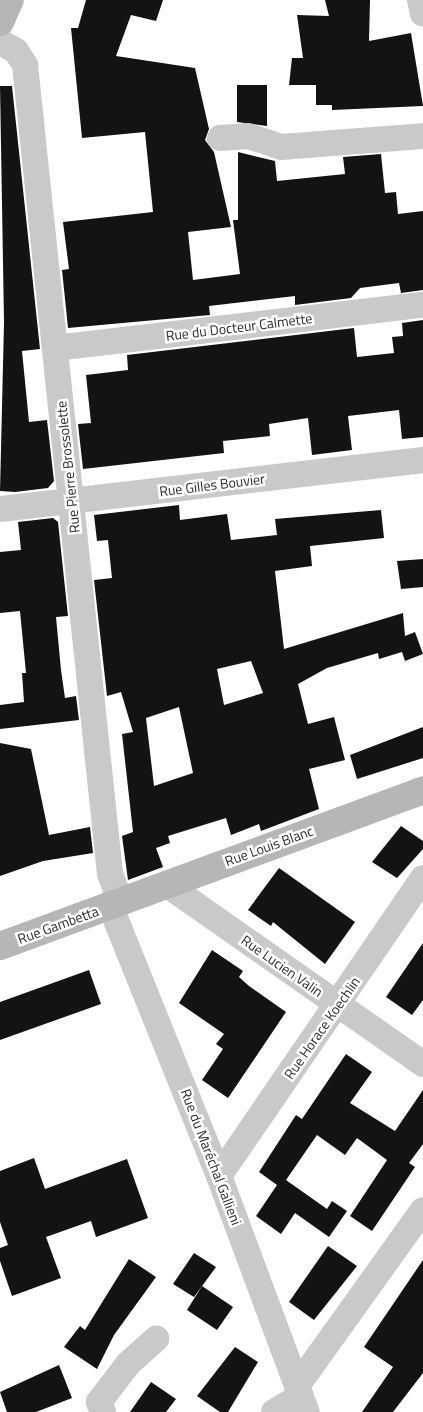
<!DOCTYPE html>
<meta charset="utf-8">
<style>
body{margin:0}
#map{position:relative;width:423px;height:1412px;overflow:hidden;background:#fff;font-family:"Titillium Web",sans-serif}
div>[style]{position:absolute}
.building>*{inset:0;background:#131313}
.street>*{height:26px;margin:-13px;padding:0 13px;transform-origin:13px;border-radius:13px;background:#c9c9c9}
.secondary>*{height:28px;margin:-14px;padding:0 14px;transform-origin:14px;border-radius:14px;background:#b6b6b6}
span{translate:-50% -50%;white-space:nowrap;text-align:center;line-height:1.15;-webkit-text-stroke:5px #fff;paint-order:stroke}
.street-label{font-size:14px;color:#2c2c2c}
</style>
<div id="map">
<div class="building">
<div style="clip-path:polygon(86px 0,163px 0,156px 21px,131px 15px,116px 56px,195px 68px,209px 129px,205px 140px,214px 152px,231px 227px,188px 232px,193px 280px,240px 274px,233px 220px,238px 220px,238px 152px,275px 161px,277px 181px,345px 174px,343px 157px,381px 154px,385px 193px,396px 192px,398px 214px,423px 211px,423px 290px,401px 293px,399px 283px,360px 288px,351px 298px,295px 305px,295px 296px,209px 306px,210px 315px,68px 328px,62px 270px,69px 269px,63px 222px,153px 212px,145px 132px,82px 138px,71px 28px,78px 28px)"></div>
<div style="clip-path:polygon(325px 0,370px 0,369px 41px,411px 33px,423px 106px,332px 110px,332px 105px,316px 105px,316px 85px,289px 85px,292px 58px,303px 58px,297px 15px,329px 16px)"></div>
<div style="clip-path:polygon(237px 85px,267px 85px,267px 126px,237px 122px)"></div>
<div style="clip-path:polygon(0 86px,12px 86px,40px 349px,22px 351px,29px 422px,47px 420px,54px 481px,48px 488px,15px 492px,0 491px,4px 322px)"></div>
<div style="clip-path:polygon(423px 320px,423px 437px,402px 439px,399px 410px,348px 416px,352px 450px,312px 455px,308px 418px,269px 424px,270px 436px,223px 441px,224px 453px,83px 469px,78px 424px,91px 423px,86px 375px,128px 370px,127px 355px,354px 328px,357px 357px,394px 353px,392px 337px,403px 336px,402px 323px)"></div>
<div style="clip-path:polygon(evenodd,179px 505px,180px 520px,227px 514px,231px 540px,277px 535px,275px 519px,381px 510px,384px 538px,310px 546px,312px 566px,275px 571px,284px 649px,403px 613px,405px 636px,415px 632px,423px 654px,405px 661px,402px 652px,379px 659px,378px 653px,327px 668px,298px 684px,308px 724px,334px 717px,345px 760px,309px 769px,319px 809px,261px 831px,259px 824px,231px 835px,226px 818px,168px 836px,170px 843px,156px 848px,163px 867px,128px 880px,122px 836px,133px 832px,122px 734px,133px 732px,121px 692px,107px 696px,94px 580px,112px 578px,108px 540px,97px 541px,94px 515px,179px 505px,251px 661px,263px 693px,224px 705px,217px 669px,251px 661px,179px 505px,179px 707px,193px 773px,154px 786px,146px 718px,179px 707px)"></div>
<div style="clip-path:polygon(53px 518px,58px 522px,68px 616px,56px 617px,61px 670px,65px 698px,76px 696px,79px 720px,0 729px,0 705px,24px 702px,22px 673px,26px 673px,20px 611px,0 613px,0 552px,21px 550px,18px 522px)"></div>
<div style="clip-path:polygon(423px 559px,423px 587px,401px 589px,397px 561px)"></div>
<div style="clip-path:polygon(423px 727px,423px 758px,357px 779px,350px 755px)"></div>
<div style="clip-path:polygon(0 743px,31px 749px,49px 835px,90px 827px,93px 853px,43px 861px,0 876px)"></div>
<div style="clip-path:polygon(401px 826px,423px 841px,423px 849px,397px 878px,372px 862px)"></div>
<div style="clip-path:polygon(279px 868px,355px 922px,325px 964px,273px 922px,271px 926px,248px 910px)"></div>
<div style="clip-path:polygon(423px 943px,423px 1000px,412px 1015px,386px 997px)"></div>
<div style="clip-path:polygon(212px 950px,243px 971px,239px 977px,249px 986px,286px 1012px,228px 1098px,202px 1080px,223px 1049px,216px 1044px,224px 1034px,179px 1003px)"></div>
<div style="clip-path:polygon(89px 970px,101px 1004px,0 1040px,0 1002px)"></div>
<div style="clip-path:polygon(346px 1054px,372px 1072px,350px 1103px,395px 1131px,423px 1090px,423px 1144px,409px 1163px,415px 1167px,372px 1231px,350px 1216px,387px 1160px,357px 1138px,345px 1155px,317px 1135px,286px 1180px,327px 1209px,332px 1201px,347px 1211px,329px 1237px,295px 1213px,281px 1234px,256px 1216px,277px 1185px,259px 1172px,296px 1115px,302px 1119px)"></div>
<div style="clip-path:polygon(34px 1158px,45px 1189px,127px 1159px,148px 1218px,96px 1237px,91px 1221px,46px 1237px,61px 1278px,12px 1296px,0 1261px,0 1248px,8px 1245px,0 1222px,0 1171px)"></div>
<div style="clip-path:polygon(328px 1246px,357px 1266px,314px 1320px,289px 1302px)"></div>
<div style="clip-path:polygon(194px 1253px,216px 1267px,194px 1297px,173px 1284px)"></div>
<div style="clip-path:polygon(129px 1259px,156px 1277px,114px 1335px,97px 1369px,64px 1347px,80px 1326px,85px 1330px)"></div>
<div style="clip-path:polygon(423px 1260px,423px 1373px,393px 1412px,362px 1412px,393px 1367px,364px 1347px)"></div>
<div style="clip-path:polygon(202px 1286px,233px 1307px,217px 1330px,187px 1310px)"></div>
<div style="clip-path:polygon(235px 1347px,258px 1362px,228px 1412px,220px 1412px,197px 1396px)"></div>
<div style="clip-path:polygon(59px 1365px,72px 1398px,36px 1412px,7px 1412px,0 1392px)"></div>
<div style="clip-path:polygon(151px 1382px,176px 1399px,166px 1412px,130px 1412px)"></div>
</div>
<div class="street">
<div style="left:420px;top:0;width:14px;rotate:78deg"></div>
<div style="left:0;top:42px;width:18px;rotate:29deg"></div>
<div style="left:16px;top:51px;width:17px;rotate:57deg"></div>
<div style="left:25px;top:65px;width:813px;rotate:84deg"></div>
<div style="left:110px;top:874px;width:17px;rotate:69deg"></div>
<div style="left:116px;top:890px;width:25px;rotate:95deg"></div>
<div style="left:114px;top:915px;width:281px;rotate:68.1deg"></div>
<div style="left:219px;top:1176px;width:252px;rotate:69.6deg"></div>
<div style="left:220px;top:138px;width:28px;rotate:-4deg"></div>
<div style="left:248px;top:136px;width:35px;rotate:18deg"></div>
<div style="left:281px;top:147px;width:142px;rotate:-4.4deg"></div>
<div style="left:55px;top:348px;width:371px;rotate:-6.7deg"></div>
<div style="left:0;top:509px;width:426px;rotate:-6.6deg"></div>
<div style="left:166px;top:884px;width:314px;rotate:35deg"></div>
<div style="left:219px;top:1176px;width:361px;rotate:-55.6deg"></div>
<div style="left:297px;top:1386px;width:216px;rotate:-54.4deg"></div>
<div style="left:103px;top:1412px;width:11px;rotate:-112deg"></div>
<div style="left:99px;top:1402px;width:48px;rotate:-52.7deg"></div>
<div style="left:128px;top:1364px;width:38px;rotate:-42deg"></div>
<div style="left:274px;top:1412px;width:31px;rotate:-31deg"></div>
</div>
<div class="secondary">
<div style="left:0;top:22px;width:24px;rotate:-66deg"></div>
<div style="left:0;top:946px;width:451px;rotate:-20.2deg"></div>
</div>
<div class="street-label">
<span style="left:239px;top:327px;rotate:-7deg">Rue du Docteur Calmette</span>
<span style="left:68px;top:467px;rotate:-96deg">Rue Pierre Brossolette</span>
<span style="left:212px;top:485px;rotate:-7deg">Rue Gilles Bouvier</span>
<span style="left:269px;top:846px;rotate:-20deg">Rue Louis Blanc</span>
<span style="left:58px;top:925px;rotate:-20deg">Rue Gambetta</span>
<span style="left:282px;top:966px;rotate:35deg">Rue Lucien Valin</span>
<span style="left:322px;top:1028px;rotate:-55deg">Rue Horace Koechlin</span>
<span style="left:211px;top:1157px;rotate:69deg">Rue du Maréchal Gallieni</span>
</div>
</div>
